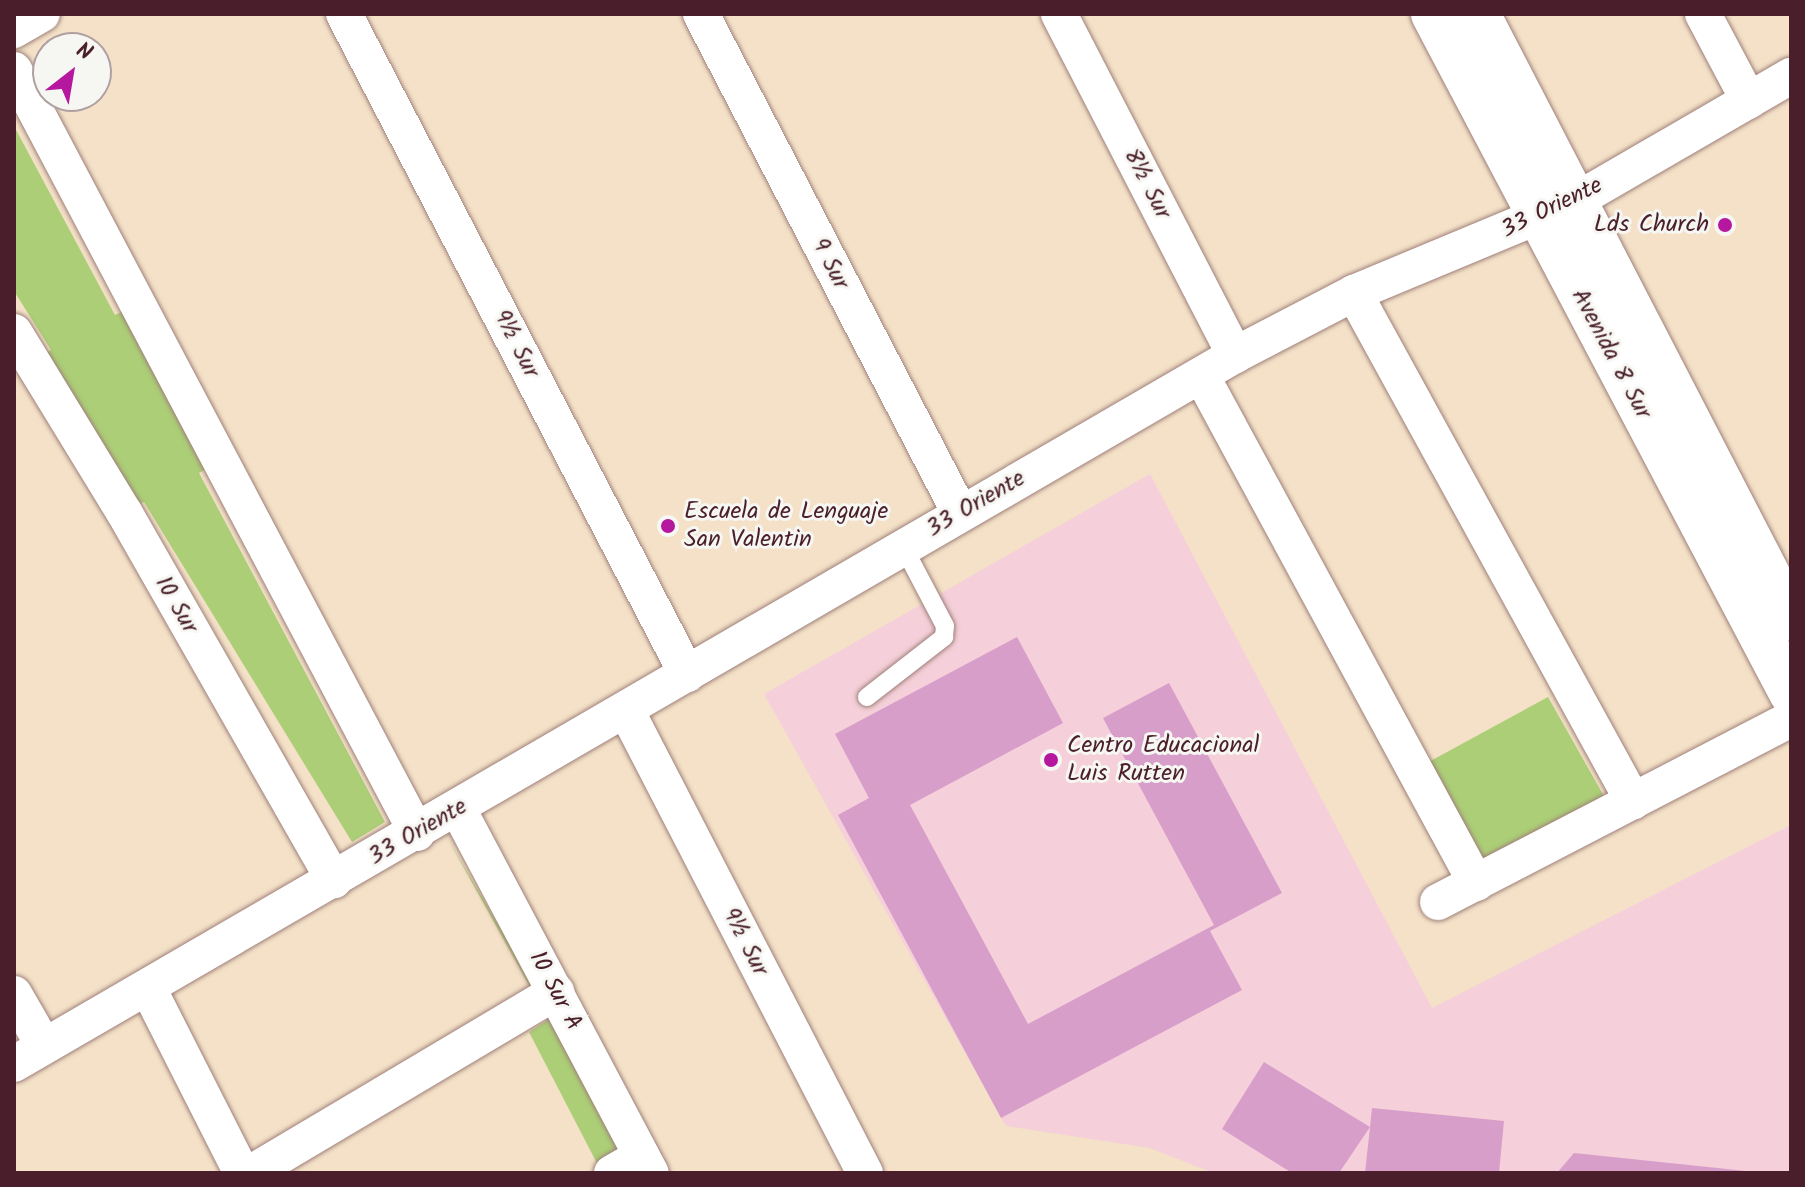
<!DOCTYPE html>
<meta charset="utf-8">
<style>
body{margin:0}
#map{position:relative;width:1805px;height:1187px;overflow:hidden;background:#f4e1c8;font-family:Kalam,sans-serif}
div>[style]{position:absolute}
.built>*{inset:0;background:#f5cfd9}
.green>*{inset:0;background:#acce77}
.building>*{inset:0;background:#d79eca}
.roads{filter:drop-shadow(0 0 2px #9f807a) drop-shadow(0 0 2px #9f807a)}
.service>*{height:18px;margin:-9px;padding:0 9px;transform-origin:9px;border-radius:9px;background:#fff}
.minor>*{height:36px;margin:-18px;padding:0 18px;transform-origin:18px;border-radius:18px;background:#fff}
.tertiary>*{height:44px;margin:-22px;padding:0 22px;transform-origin:22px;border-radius:22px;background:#fff}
.dots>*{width:22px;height:22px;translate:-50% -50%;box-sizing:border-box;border:4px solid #f6f6f2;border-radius:50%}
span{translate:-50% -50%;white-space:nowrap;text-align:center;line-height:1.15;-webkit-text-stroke:6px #f6f6f2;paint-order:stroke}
.street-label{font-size:24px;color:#4a1f2b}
.poi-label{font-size:24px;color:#4a1f2b}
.right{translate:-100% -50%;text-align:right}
.left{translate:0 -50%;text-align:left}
.frame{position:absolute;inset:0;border:16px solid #4a1f2b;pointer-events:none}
.north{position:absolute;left:32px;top:32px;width:80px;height:80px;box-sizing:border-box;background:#f6f6f2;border:2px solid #b1a0a2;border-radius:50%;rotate:31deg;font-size:22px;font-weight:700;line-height:32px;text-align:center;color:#4a1f2b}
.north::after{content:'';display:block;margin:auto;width:28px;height:36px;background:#b5179e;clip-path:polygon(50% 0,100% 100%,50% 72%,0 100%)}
</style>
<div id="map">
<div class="built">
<div style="clip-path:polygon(1150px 474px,1432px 1008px,1791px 825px,1791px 1173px,1213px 1173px,1150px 1148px,1006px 1126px,764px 694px)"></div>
</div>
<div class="green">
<div style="clip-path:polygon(14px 126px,115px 315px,128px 309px,219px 462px,199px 473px,385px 822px,352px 842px,144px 502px,124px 512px,31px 361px,51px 350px,14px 291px)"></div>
<div style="clip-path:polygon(1548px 697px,1605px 798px,1483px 864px,1425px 764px)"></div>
<div style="clip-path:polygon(448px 839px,541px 998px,634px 1173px,602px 1173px,529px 1032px,548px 1020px)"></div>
</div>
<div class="building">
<div style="clip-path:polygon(1017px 637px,1063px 723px,910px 805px,1028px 1024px,1214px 925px,1103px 718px,1169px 683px,1282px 893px,1210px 931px,1242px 990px,1001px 1118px,838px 815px,869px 798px,835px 734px)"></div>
<div style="clip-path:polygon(1264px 1062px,1370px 1127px,1372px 1108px,1504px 1121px,1499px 1173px,1365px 1173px,1370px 1127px,1339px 1173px,1292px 1173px,1222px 1129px)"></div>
<div style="clip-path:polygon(1574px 1153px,1746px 1171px,1746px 1173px,1557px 1173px)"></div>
</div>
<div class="roads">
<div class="service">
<div style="left:867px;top:697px;width:98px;rotate:-37.9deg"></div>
<div style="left:944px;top:637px;width:11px;rotate:-85deg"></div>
<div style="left:945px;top:626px;width:90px;rotate:-117.7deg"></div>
</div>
<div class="minor">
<div style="left:344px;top:14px;width:744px;rotate:62.54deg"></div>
<div style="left:701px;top:14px;width:562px;rotate:62.57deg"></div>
<div style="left:1059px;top:14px;width:384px;rotate:62.7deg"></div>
<div style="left:1703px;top:14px;width:98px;rotate:62.1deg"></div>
<div style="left:14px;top:30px;width:32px;rotate:-30deg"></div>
<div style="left:14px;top:70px;width:863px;rotate:62.16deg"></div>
<div style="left:1354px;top:293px;width:580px;rotate:61.22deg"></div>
<div style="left:14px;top:332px;width:211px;rotate:58.6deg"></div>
<div style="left:124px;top:512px;width:424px;rotate:60.3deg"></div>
<div style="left:1201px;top:375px;width:578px;rotate:61.57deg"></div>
<div style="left:626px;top:710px;width:521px;rotate:62.7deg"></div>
<div style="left:458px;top:809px;width:412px;rotate:62.1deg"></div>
<div style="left:1438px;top:902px;width:398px;rotate:-27.4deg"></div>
<div style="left:148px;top:988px;width:208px;rotate:63.1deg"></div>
<div style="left:14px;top:994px;width:60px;rotate:60deg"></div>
<div style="left:14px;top:1064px;width:1412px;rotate:-30.14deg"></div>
<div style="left:1235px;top:355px;width:134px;rotate:-27.5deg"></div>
<div style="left:1354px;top:293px;width:239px;rotate:-22.6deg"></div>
<div style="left:1575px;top:201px;width:250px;rotate:-30.1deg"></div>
<div style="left:251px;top:1173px;width:355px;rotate:-30.7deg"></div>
<div style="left:612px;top:1173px;width:34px;rotate:-30deg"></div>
</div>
<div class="tertiary">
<div style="left:1433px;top:14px;width:768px;rotate:62.2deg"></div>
<div style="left:1478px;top:14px;width:681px;rotate:62.64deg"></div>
</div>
</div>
<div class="dots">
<div style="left:1725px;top:225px;background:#b5179e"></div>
<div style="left:668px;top:526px;background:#b5179e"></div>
<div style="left:1051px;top:760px;background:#b5179e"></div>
</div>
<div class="street-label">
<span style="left:1147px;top:184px;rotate:63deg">8½ Sur</span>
<span style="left:1552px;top:208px;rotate:-26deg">33 Oriente</span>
<span style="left:830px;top:264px;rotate:63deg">9 Sur</span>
<span style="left:516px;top:344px;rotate:63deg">9½ Sur</span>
<span style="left:1611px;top:354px;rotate:62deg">Avenida 8 Sur</span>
<span style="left:976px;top:504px;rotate:-30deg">33 Oriente</span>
<span style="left:176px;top:605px;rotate:60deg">10 Sur</span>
<span style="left:418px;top:832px;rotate:-30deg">33 Oriente</span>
<span style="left:745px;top:942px;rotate:63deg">9½ Sur</span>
<span style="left:555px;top:991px;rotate:62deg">10 Sur A</span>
</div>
<div class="poi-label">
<span class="right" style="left:1709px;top:225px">Lds Church</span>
<span class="left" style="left:684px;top:526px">Escuela de Lenguaje<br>San Valentin</span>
<span class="left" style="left:1067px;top:760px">Centro Educacional<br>Luis Rutten</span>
</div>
<div class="frame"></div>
<div class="north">N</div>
</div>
